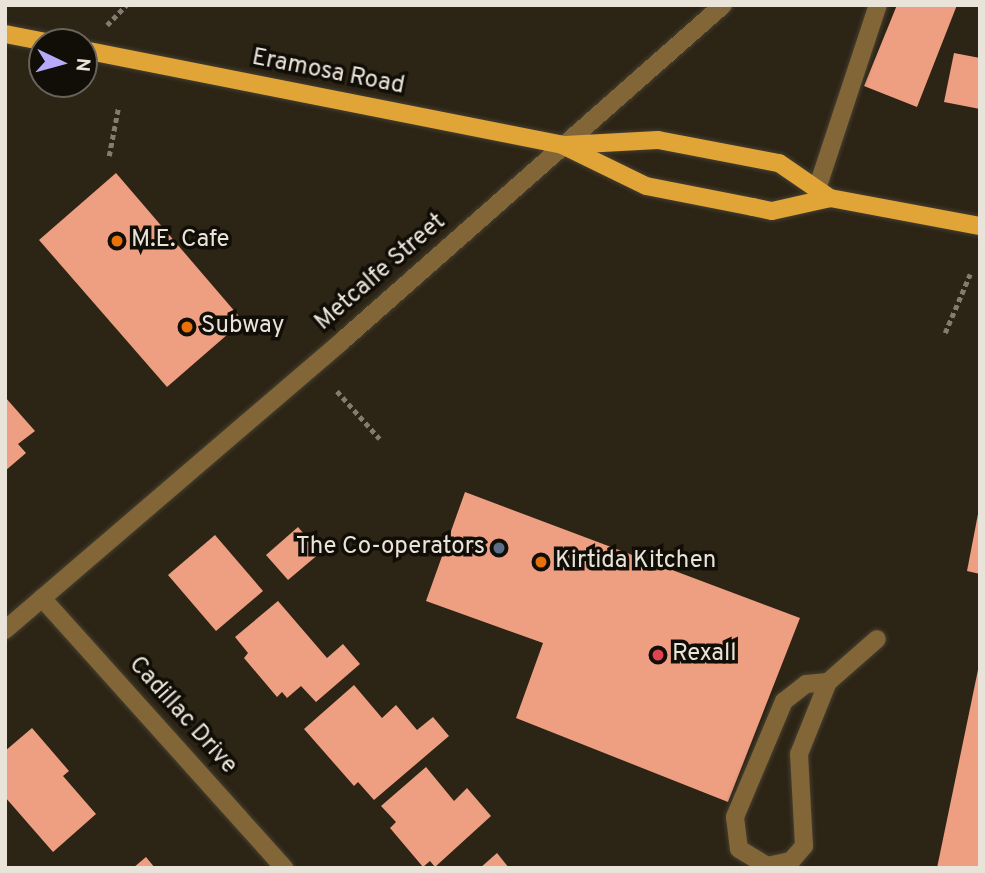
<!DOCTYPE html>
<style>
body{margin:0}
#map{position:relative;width:985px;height:873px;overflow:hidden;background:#2c2415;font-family:Overpass,sans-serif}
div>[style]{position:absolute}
.building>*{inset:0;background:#ef9f81}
.path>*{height:4.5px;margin-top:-2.25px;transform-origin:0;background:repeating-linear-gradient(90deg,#837c6f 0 5px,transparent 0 8.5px)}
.roads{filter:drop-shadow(0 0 2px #463f30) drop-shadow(0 0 2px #463f30)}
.minor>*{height:18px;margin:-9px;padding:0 9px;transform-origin:9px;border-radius:9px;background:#826637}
.major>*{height:18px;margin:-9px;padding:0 9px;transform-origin:9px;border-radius:9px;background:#e0a536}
.dots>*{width:19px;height:19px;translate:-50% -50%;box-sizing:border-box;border:4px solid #110e07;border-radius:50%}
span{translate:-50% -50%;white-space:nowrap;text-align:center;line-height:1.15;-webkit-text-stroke:7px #110e07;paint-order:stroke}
.street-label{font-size:24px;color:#e9e3d9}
.poi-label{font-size:24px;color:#e9e3d9}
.left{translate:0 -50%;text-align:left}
.right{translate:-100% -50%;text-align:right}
.frame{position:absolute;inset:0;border:7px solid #e9e3d9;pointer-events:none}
.north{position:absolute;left:28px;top:28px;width:70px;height:70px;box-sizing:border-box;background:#110e07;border:2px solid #67635b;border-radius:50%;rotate:95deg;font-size:19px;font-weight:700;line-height:28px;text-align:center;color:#e9e3d9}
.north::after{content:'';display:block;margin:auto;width:24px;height:32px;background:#b6abf8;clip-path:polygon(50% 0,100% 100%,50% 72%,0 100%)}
</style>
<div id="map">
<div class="building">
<div style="clip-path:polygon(897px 5px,957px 5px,917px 107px,864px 86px)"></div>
<div style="clip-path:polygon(954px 53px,980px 58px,980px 109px,944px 102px)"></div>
<div style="clip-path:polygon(116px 173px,243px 321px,167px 387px,39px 240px)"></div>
<div style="clip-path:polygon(5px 397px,35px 431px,18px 444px,26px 453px,5px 471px)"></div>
<div style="clip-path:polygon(465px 492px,800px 618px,728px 802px,516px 718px,543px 643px,426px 601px)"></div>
<div style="clip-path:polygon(978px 514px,980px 514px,980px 574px,967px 571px)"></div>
<div style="clip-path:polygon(298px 527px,320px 553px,288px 580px,266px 555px)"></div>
<div style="clip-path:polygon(215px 535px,263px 591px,216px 631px,168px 575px)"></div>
<div style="clip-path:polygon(278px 601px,327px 658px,343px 644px,360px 664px,316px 702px,301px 686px,287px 698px,282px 692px,277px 697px,244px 658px,248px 653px,235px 637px)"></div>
<div style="clip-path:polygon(979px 665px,980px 868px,937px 868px)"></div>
<div style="clip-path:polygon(354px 685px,382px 718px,396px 705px,417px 730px,433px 717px,449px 736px,374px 800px,358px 782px,354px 786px,304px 729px)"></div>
<div style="clip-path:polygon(32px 728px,69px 771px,63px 776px,96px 814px,53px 852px,5px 797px,5px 751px)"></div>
<div style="clip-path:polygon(426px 767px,454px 801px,467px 788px,491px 816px,435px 867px,430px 861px,423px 867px,390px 828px,396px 822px,381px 806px)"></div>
<div style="clip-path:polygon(497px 853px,509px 868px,480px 868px)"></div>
<div style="clip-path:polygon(146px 857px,155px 868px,133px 868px)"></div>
</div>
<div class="path">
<div style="left:107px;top:25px;width:28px;rotate:-46deg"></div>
<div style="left:109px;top:156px;width:48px;rotate:-79.2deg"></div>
<div style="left:945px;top:333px;width:64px;rotate:-67deg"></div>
<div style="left:337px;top:391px;width:64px;rotate:48.1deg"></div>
</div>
<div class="roads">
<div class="minor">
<div style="left:817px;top:189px;width:194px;rotate:-71.7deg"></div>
<div style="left:42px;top:598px;width:363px;rotate:48.1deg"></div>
<div style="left:5px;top:630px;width:444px;rotate:-40.6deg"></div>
<div style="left:342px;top:341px;width:508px;rotate:-41.41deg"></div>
<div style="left:828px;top:682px;width:22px;rotate:175deg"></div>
<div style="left:806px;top:684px;width:28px;rotate:142deg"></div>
<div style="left:784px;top:701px;width:126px;rotate:112.9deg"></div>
<div style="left:735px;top:817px;width:32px;rotate:83deg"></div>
<div style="left:739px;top:849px;width:33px;rotate:31deg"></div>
<div style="left:767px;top:866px;width:25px;rotate:-12deg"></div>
<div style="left:791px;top:861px;width:20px;rotate:-49deg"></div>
<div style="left:804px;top:846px;width:92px;rotate:-93.1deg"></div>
<div style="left:799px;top:754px;width:78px;rotate:-68.1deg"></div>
<div style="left:828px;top:682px;width:65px;rotate:-41.3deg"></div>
</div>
<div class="major">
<div style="left:5px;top:34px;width:42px;rotate:11deg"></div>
<div style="left:84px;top:50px;width:487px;rotate:11.2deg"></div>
<div style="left:562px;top:145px;width:93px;rotate:26deg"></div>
<div style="left:646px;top:186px;width:109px;rotate:11.1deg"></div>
<div style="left:753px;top:207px;width:19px;rotate:12deg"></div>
<div style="left:772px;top:211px;width:59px;rotate:-12.6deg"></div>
<div style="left:830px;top:198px;width:153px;rotate:10.6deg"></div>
<div style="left:565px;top:145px;width:93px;rotate:-3.1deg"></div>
<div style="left:658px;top:140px;width:123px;rotate:10.8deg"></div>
<div style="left:779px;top:163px;width:62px;rotate:34.5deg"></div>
</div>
</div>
<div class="dots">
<div style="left:117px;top:241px;background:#e8710a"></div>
<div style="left:187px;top:327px;background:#e8710a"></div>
<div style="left:499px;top:548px;background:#5c6f8a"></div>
<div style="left:541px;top:562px;background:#e8710a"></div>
<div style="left:658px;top:655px;background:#e0444e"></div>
</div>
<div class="street-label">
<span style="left:328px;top:73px;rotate:11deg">Eramosa Road</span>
<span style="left:381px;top:273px;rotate:-41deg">Metcalfe Street</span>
<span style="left:182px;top:716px;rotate:48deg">Cadillac Drive</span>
</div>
<div class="poi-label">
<span class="left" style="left:131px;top:241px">M.E. Cafe</span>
<span class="left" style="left:201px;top:327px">Subway</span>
<span class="right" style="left:485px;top:548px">The Co-operators</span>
<span class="left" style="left:555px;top:562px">Kirtida Kitchen</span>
<span class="left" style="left:672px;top:655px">Rexall</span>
</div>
<div class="frame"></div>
<div class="north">N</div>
</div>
